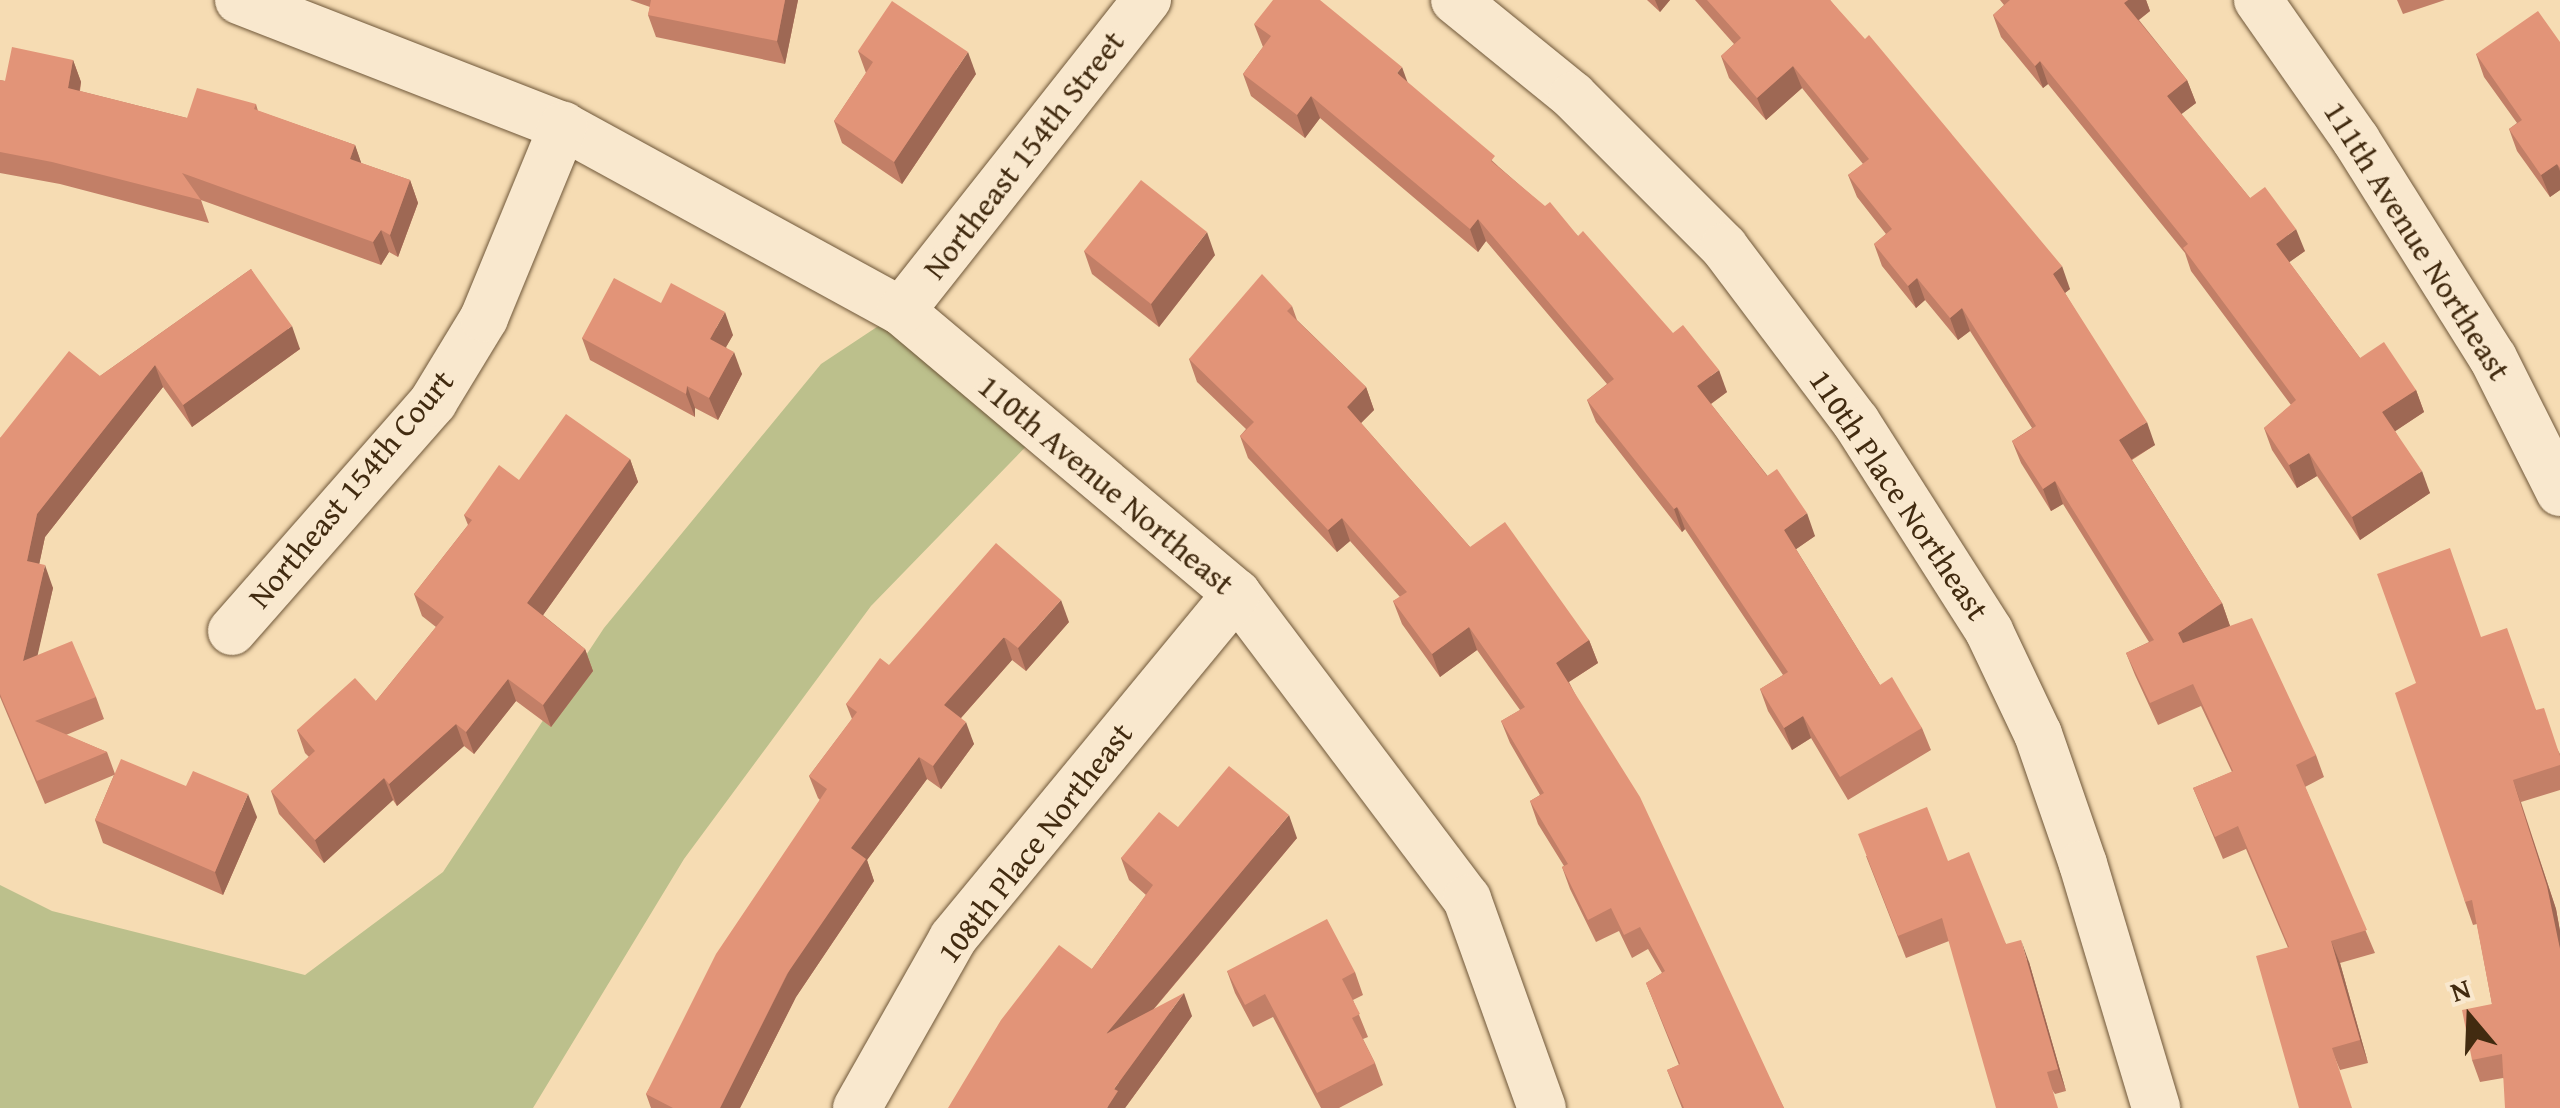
<!DOCTYPE html>
<style>
body{margin:0}
#map{position:relative;width:2560px;height:1108px;overflow:hidden;background:#f6dcb3;font-family:"Gentium Book Plus",serif}
div>[style]{position:absolute}
.green>*{inset:0;background:#bcc08c}
.roads{filter:drop-shadow(0 0 2px #6f5739) drop-shadow(0 0 2px #6f5739)}
.minor>*{height:48px;margin:-24px;padding:0 24px;transform-origin:24px;border-radius:24px;background:#f9e8ce}
.wall>*{inset:0;background:#c27f67}
.shaded-wall>*{inset:0;background:#9e6854}
.building>*{inset:0;background:#e29478}
span{translate:-50% -50%;white-space:nowrap;text-align:center;line-height:1.15;-webkit-text-stroke:8px #f9e8ce;paint-order:stroke}
.street-label{font-size:32px;color:#422b10}
.north{position:absolute;left:2420px;top:968px;width:100px;height:100px;-webkit-text-stroke:8px #f9e8ce;paint-order:stroke;rotate:341deg;font-size:28px;font-weight:700;line-height:40px;text-align:center;color:#422b10}
.north::after{content:'';display:block;margin:auto;width:35px;height:45px;background:#422b10;clip-path:polygon(50% 0,100% 100%,50% 72%,0 100%)}
</style>
<div id="map">
<div class="green">
<div style="clip-path:polygon(901px 311px,1042px 430px,871px 606px,684px 859px,533px 1108px,0 1108px,0 885px,52px 911px,305px 975px,443px 872px,604px 628px,821px 364px)"></div>
</div>
<div class="roads">
<div class="minor">
<div style="left:239px;top:0;width:348px;rotate:21.3deg"></div>
<div style="left:563px;top:126px;width:385px;rotate:28.7deg"></div>
<div style="left:901px;top:311px;width:439px;rotate:40.1deg"></div>
<div style="left:1237px;top:594px;width:382px;rotate:53deg"></div>
<div style="left:1467px;top:899px;width:222px;rotate:70.3deg"></div>
<div style="left:1455px;top:0;width:152px;rotate:39.1deg"></div>
<div style="left:1573px;top:96px;width:214px;rotate:45deg"></div>
<div style="left:1724px;top:247px;width:219px;rotate:53deg"></div>
<div style="left:1856px;top:422px;width:248px;rotate:57.5deg"></div>
<div style="left:1989px;top:631px;width:114px;rotate:64.6deg"></div>
<div style="left:2038px;top:734px;width:138px;rotate:70.9deg"></div>
<div style="left:2083px;top:864px;width:255px;rotate:73.3deg"></div>
<div style="left:2258px;top:0;width:171px;rotate:55deg"></div>
<div style="left:2356px;top:140px;width:257px;rotate:57.9deg"></div>
<div style="left:2493px;top:358px;width:150px;rotate:63.4deg"></div>
<div style="left:901px;top:311px;width:397px;rotate:-51.7deg"></div>
<div style="left:232px;top:631px;width:305px;rotate:-48.7deg"></div>
<div style="left:433px;top:402px;width:98px;rotate:-58.7deg"></div>
<div style="left:484px;top:318px;width:208px;rotate:-67.6deg"></div>
<div style="left:857px;top:1108px;width:195px;rotate:-60.5deg"></div>
<div style="left:953px;top:938px;width:446px;rotate:-50.5deg"></div>
</div>
</div>
<div class="wall">
<div style="clip-path:polygon(630px 0,798px 0,785px 64px,656px 37px,648px 15px,650px 7px)"></div>
<div style="clip-path:polygon(1647px 0,1670px 0,1660px 12px)"></div>
<div style="clip-path:polygon(1695px 0,1830px 0,2070px 289px,2065px 293px,2155px 445px,2132px 460px,2222px 603px,2230px 626px,2316px 755px,2324px 777px,2305px 787px,2375px 953px,2340px 963px,2368px 1063px,2340px 1070px,2246px 849px,2223px 859px,2193px 788px,2232px 772px,2201px 706px,2158px 725px,2135px 675px,2126px 653px,2149px 642px,2063px 504px,2051px 511px,2021px 463px,2012px 441px,2032px 428px,1970px 331px,1958px 340px,1925px 300px,1916px 308px,1882px 266px,1874px 244px,1886px 234px,1857px 197px,1848px 175px,1863px 164px,1802px 88px,1766px 120px,1729px 78px,1721px 56px,1734px 44px)"></div>
<div style="clip-path:polygon(2000px 0,2146px 0,2150px 11px,2139px 20px,2187px 80px,2196px 103px,2181px 114px,2250px 198px,2305px 251px,2289px 262px,2360px 358px,2416px 390px,2424px 412px,2395px 431px,2430px 493px,2360px 540px,2317px 476px,2297px 488px,2272px 450px,2264px 428px,2291px 405px,2191px 271px,2185px 253px,2048px 84px,2043px 88px,2001px 37px,1993px 15px,2004px 5px)"></div>
<div style="clip-path:polygon(2397px 0,2445px 0,2403px 14px)"></div>
<div style="clip-path:polygon(1254px 24px,1407px 82px,1499px 167px,1578px 236px,1727px 392px,1711px 404px,1815px 536px,1796px 549px,1880px 685px,1922px 728px,1931px 750px,1848px 800px,1811px 738px,1792px 750px,1768px 711px,1760px 689px,1783px 675px,1685px 529px,1682px 532px,1596px 422px,1587px 400px,1607px 384px,1486px 241px,1478px 252px,1320px 118px,1305px 138px,1251px 96px,1243px 74px,1263px 47px)"></div>
<div style="clip-path:polygon(2560px 42px,2560px 190px,2550px 197px,2517px 151px,2509px 129px,2517px 123px,2484px 77px,2476px 54px)"></div>
<div style="clip-path:polygon(858px 51px,976px 74px,902px 184px,842px 143px,834px 121px,866px 73px)"></div>
<div style="clip-path:polygon(73px 60px,81px 82px,80px 91px,187px 118px,256px 104px,258px 111px,355px 145px,361px 163px,410px 180px,418px 203px,398px 257px,389px 252px,381px 265px,201px 200px,209px 223px,60px 184px,0 173px,0 80px,5px 81px)"></div>
<div style="clip-path:polygon(1084px 251px,1215px 255px,1159px 327px,1092px 274px)"></div>
<div style="clip-path:polygon(251px 269px,300px 349px,192px 427px,163px 387px,45px 537px,39px 564px,53px 588px,37px 655px,96px 697px,104px 719px,66px 735px,107px 752px,115px 774px,257px 817px,223px 895px,103px 843px,95px 820px,114px 775px,45px 804px,0 697px,0 438px,100px 376px)"></div>
<div style="clip-path:polygon(661px 303px,733px 335px,726px 347px,742px 374px,718px 420px,695px 408px,695px 417px,590px 360px,582px 338px)"></div>
<div style="clip-path:polygon(1292px 306px,1297px 320px,1366px 387px,1374px 410px,1361px 423px,1470px 547px,1589px 640px,1598px 663px,1569px 682px,1784px 1108px,1682px 1108px,1667px 1070px,1679px 1065px,1646px 983px,1662px 973px,1648px 949px,1632px 958px,1619px 931px,1596px 942px,1570px 889px,1562px 867px,1564px 866px,1538px 824px,1530px 801px,1540px 795px,1510px 743px,1501px 721px,1520px 710px,1477px 650px,1440px 677px,1402px 624px,1393px 601px,1400px 597px,1350px 541px,1337px 552px,1248px 458px,1240px 436px,1246px 429px,1197px 382px,1189px 359px)"></div>
<div style="clip-path:polygon(630px 459px,638px 482px,543px 615px,585px 649px,593px 671px,551px 727px,516px 701px,474px 754px,464px 746px,397px 806px,393px 800px,324px 863px,279px 814px,271px 791px,309px 757px,305px 753px,297px 730px,376px 701px,436px 627px,422px 616px,414px 594px,468px 525px,464px 515px,519px 480px)"></div>
<div style="clip-path:polygon(1069px 622px,1026px 671px,1012px 660px,961px 718px,974px 744px,941px 789px,927px 779px,867px 860px,874px 881px,796px 997px,740px 1108px,651px 1108px,646px 1094px,820px 800px,818px 798px,809px 776px,852px 719px,846px 704px,889px 665px)"></div>
<div style="clip-path:polygon(2481px 637px,2536px 710px,2560px 754px,2560px 790px,2521px 802px,2556px 909px,2560px 931px,2560px 1108px,2503px 1078px,2480px 1082px,2472px 1060px,2492px 1004px,2477px 924px,2473px 925px,2465px 902px,2416px 683px)"></div>
<div style="clip-path:polygon(1178px 827px,1297px 838px,1154px 1009px,1192px 1016px,1125px 1108px,1092px 969px,1146px 895px,1129px 880px,1121px 858px)"></div>
<div style="clip-path:polygon(1866px 856px,1948px 861px,2006px 944px,2029px 962px,2066px 1091px,2055px 1094px,1949px 941px,1906px 958px)"></div>
<div style="clip-path:polygon(1227px 971px,1355px 972px,1363px 995px,1353px 1000px,1368px 1037px,1363px 1039px,1375px 1063px,1383px 1085px,1339px 1108px,1321px 1108px,1273px 1017px,1253px 1027px,1235px 993px)"></div>
</div>
<div class="shaded-wall">
<div style="clip-path:polygon(785px 0,798px 0,785px 64px,777px 41px)"></div>
<div style="clip-path:polygon(1655px 0,1670px 0,1660px 12px)"></div>
<div style="clip-path:polygon(2128px 0,2146px 0,2150px 11px,2132px 25px,2124px 3px)"></div>
<div style="clip-path:polygon(968px 52px,976px 74px,902px 184px,894px 162px)"></div>
<div style="clip-path:polygon(73px 60px,81px 82px,76px 110px,68px 88px)"></div>
<div style="clip-path:polygon(2040px 61px,2048px 84px,2043px 88px,2035px 66px)"></div>
<div style="clip-path:polygon(1793px 66px,1802px 88px,1766px 120px,1757px 98px)"></div>
<div style="clip-path:polygon(1402px 67px,1410px 89px,1397px 73px)"></div>
<div style="clip-path:polygon(2187px 80px,2196px 103px,2175px 119px,2167px 96px)"></div>
<div style="clip-path:polygon(1311px 96px,1320px 118px,1305px 138px,1297px 115px)"></div>
<div style="clip-path:polygon(355px 145px,363px 168px,350px 159px)"></div>
<div style="clip-path:polygon(2557px 164px,2560px 171px,2560px 190px,2550px 197px,2541px 175px)"></div>
<div style="clip-path:polygon(410px 180px,418px 203px,398px 257px,390px 235px)"></div>
<div style="clip-path:polygon(1478px 219px,1486px 241px,1478px 252px,1470px 229px)"></div>
<div style="clip-path:polygon(2296px 229px,2305px 251px,2284px 266px,2276px 244px)"></div>
<div style="clip-path:polygon(381px 230px,389px 252px,381px 265px,373px 242px)"></div>
<div style="clip-path:polygon(1207px 232px,1215px 255px,1159px 327px,1151px 304px)"></div>
<div style="clip-path:polygon(2062px 266px,2070px 289px,2061px 296px,2053px 274px)"></div>
<div style="clip-path:polygon(1917px 278px,1925px 300px,1916px 308px,1908px 286px)"></div>
<div style="clip-path:polygon(1962px 308px,1970px 331px,1958px 340px,1950px 318px)"></div>
<div style="clip-path:polygon(725px 312px,733px 335px,718px 361px,710px 339px)"></div>
<div style="clip-path:polygon(292px 326px,300px 349px,192px 427px,183px 405px)"></div>
<div style="clip-path:polygon(734px 352px,742px 374px,718px 420px,709px 398px)"></div>
<div style="clip-path:polygon(155px 365px,163px 387px,45px 537px,35px 584px,27px 561px,37px 514px)"></div>
<div style="clip-path:polygon(1719px 370px,1727px 392px,1705px 408px,1697px 386px)"></div>
<div style="clip-path:polygon(687px 386px,695px 408px,695px 417px,686px 394px)"></div>
<div style="clip-path:polygon(1366px 387px,1374px 410px,1355px 429px,1347px 407px)"></div>
<div style="clip-path:polygon(2416px 390px,2424px 412px,2391px 434px,2382px 412px)"></div>
<div style="clip-path:polygon(2147px 422px,2155px 445px,2127px 462px,2119px 440px)"></div>
<div style="clip-path:polygon(2309px 453px,2317px 476px,2297px 488px,2289px 465px)"></div>
<div style="clip-path:polygon(630px 459px,638px 482px,536px 625px,527px 603px)"></div>
<div style="clip-path:polygon(2422px 471px,2430px 493px,2360px 540px,2352px 517px)"></div>
<div style="clip-path:polygon(2055px 481px,2063px 504px,2051px 511px,2043px 489px)"></div>
<div style="clip-path:polygon(1677px 507px,1685px 529px,1682px 532px,1674px 509px)"></div>
<div style="clip-path:polygon(1807px 513px,1815px 536px,1792px 552px,1784px 530px)"></div>
<div style="clip-path:polygon(1342px 518px,1350px 541px,1337px 552px,1328px 530px)"></div>
<div style="clip-path:polygon(45px 565px,53px 588px,31px 684px,23px 661px)"></div>
<div style="clip-path:polygon(1061px 600px,1069px 622px,1026px 671px,1018px 648px)"></div>
<div style="clip-path:polygon(2222px 603px,2230px 626px,2186px 655px,2178px 633px)"></div>
<div style="clip-path:polygon(1469px 627px,1477px 650px,1440px 677px,1432px 654px)"></div>
<div style="clip-path:polygon(1004px 637px,1012px 660px,952px 728px,944px 705px)"></div>
<div style="clip-path:polygon(1589px 640px,1598px 663px,1564px 685px,1556px 663px)"></div>
<div style="clip-path:polygon(585px 649px,593px 671px,551px 727px,543px 705px)"></div>
<div style="clip-path:polygon(508px 679px,516px 701px,474px 754px,466px 732px)"></div>
<div style="clip-path:polygon(1803px 716px,1811px 738px,1792px 750px,1784px 728px)"></div>
<div style="clip-path:polygon(966px 722px,974px 744px,941px 789px,933px 766px)"></div>
<div style="clip-path:polygon(456px 724px,464px 746px,397px 806px,389px 784px)"></div>
<div style="clip-path:polygon(919px 757px,927px 779px,867px 860px,874px 881px,796px 997px,740px 1108px,720px 1108px,851px 848px)"></div>
<div style="clip-path:polygon(384px 778px,393px 800px,324px 863px,315px 840px)"></div>
<div style="clip-path:polygon(2513px 780px,2556px 909px,2560px 931px,2560px 949px)"></div>
<div style="clip-path:polygon(248px 794px,257px 817px,223px 895px,215px 872px)"></div>
<div style="clip-path:polygon(1289px 815px,1297px 838px,1114px 1056px,1106px 1034px)"></div>
<div style="clip-path:polygon(2021px 940px,2029px 962px,2066px 1091px,2058px 1069px)"></div>
<div style="clip-path:polygon(2331px 941px,2340px 963px,2368px 1063px,2360px 1040px)"></div>
<div style="clip-path:polygon(1184px 993px,1192px 1016px,1125px 1108px,1107px 1108px,1114px 1089px)"></div>
</div>
<div class="building">
<div style="clip-path:polygon(651px 0,785px 0,777px 41px,648px 15px)"></div>
<div style="clip-path:polygon(1273px 0,1320px 0,1402px 67px,1397px 73px,1495px 156px,1491px 161px,1545px 206px,1550px 202px,1578px 236px,1583px 231px,1673px 333px,1683px 325px,1719px 370px,1697px 386px,1767px 476px,1777px 469px,1807px 513px,1784px 530px,1880px 685px,1892px 677px,1922px 728px,1840px 777px,1803px 716px,1784px 728px,1760px 689px,1788px 672px,1677px 507px,1674px 509px,1587px 400px,1614px 379px,1478px 219px,1470px 229px,1311px 96px,1297px 115px,1243px 74px,1271px 36px,1254px 24px)"></div>
<div style="clip-path:polygon(1707px 0,1830px 0,1865px 39px,1869px 35px,2062px 266px,2053px 274px,2147px 422px,2119px 440px,2222px 603px,2178px 633px,2183px 643px,2252px 618px,2316px 755px,2296px 765px,2367px 930px,2331px 941px,2360px 1040px,2332px 1048px,2352px 1108px,2299px 1108px,2256px 956px,2289px 947px,2238px 826px,2215px 837px,2193px 788px,2233px 771px,2193px 684px,2150px 703px,2126px 653px,2154px 640px,2055px 481px,2043px 489px,2012px 441px,2036px 426px,1962px 308px,1950px 318px,1917px 278px,1908px 286px,1874px 244px,1892px 229px,1848px 175px,1869px 159px,1793px 66px,1757px 98px,1721px 56px,1741px 38px)"></div>
<div style="clip-path:polygon(2010px 0,2128px 0,2124px 3px,2187px 80px,2167px 96px,2250px 198px,2265px 187px,2296px 229px,2276px 244px,2360px 358px,2384px 342px,2416px 390px,2382px 412px,2422px 471px,2352px 517px,2309px 453px,2289px 465px,2264px 428px,2296px 400px,2183px 248px,2188px 244px,2040px 61px,2035px 66px,1993px 15px)"></div>
<div style="clip-path:polygon(892px 1px,968px 52px,894px 162px,834px 121px,873px 62px,858px 51px)"></div>
<div style="clip-path:polygon(2538px 11px,2560px 42px,2560px 168px,2557px 164px,2541px 175px,2509px 129px,2522px 120px,2476px 54px)"></div>
<div style="clip-path:polygon(12px 47px,73px 60px,68px 88px,187px 118px,197px 88px,256px 104px,254px 109px,355px 145px,350px 159px,410px 180px,390px 235px,381px 230px,373px 242px,182px 173px,201px 200px,52px 162px,0 152px,0 80px,5px 81px)"></div>
<div style="clip-path:polygon(1141px 180px,1207px 232px,1151px 304px,1084px 251px)"></div>
<div style="clip-path:polygon(251px 269px,292px 326px,183px 405px,155px 365px,37px 514px,27px 561px,45px 565px,23px 661px,72px 641px,96px 697px,35px 721px,107px 752px,37px 781px,0 694px,0 438px,69px 351px,100px 376px)"></div>
<div style="clip-path:polygon(1262px 274px,1292px 306px,1287px 311px,1366px 387px,1347px 407px,1470px 547px,1505px 522px,1589px 640px,1556px 663px,1640px 797px,1784px 1108px,1684px 1108px,1667px 1070px,1680px 1064px,1646px 983px,1665px 971px,1640px 927px,1624px 935px,1611px 908px,1588px 920px,1562px 867px,1568px 864px,1530px 801px,1544px 793px,1501px 721px,1525px 707px,1469px 627px,1432px 654px,1393px 601px,1407px 592px,1342px 518px,1328px 530px,1240px 436px,1254px 422px,1189px 359px)"></div>
<div style="clip-path:polygon(614px 278px,661px 303px,671px 283px,725px 312px,710px 339px,734px 352px,709px 398px,687px 386px,686px 394px,582px 338px)"></div>
<div style="clip-path:polygon(566px 414px,630px 459px,527px 603px,585px 649px,543px 705px,508px 679px,466px 732px,456px 724px,389px 784px,384px 778px,315px 840px,271px 791px,315px 751px,297px 730px,355px 678px,376px 701px,444px 617px,414px 594px,472px 520px,464px 515px,499px 465px,519px 480px)"></div>
<div style="clip-path:polygon(996px 543px,1061px 600px,1018px 648px,1004px 637px,944px 705px,966px 722px,933px 766px,919px 757px,851px 848px,866px 859px,787px 974px,720px 1108px,673px 1108px,646px 1094px,716px 954px,827px 789px,809px 776px,857px 712px,846px 704px,880px 658px,889px 665px)"></div>
<div style="clip-path:polygon(2450px 548px,2481px 637px,2507px 628px,2536px 710px,2544px 708px,2560px 756px,2560px 765px,2513px 780px,2547px 886px,2560px 949px,2560px 1108px,2505px 1108px,2502px 1054px,2472px 1060px,2462px 1010px,2492px 1004px,2472px 900px,2465px 902px,2395px 693px,2416px 683px,2377px 574px)"></div>
<div style="clip-path:polygon(121px 759px,186px 786px,193px 771px,248px 794px,215px 872px,95px 820px)"></div>
<div style="clip-path:polygon(1229px 766px,1289px 815px,1106px 1034px,1184px 993px,1114px 1089px,1118px 1091px,1107px 1108px,948px 1108px,1001px 1020px,1059px 945px,1092px 969px,1153px 885px,1121px 858px,1159px 812px,1178px 827px)"></div>
<div style="clip-path:polygon(1927px 807px,1948px 861px,1969px 852px,2006px 944px,2021px 940px,2058px 1069px,2047px 1072px,2058px 1108px,1996px 1108px,1942px 918px,1898px 936px,1858px 834px)"></div>
<div style="clip-path:polygon(1327px 919px,1355px 972px,1342px 979px,1360px 1014px,1352px 1018px,1375px 1063px,1317px 1093px,1265px 994px,1245px 1005px,1227px 971px)"></div>
</div>
<div class="street-label">
<span style="left:1024px;top:155px;rotate:-52deg">Northeast 154th Street</span>
<span style="left:2417px;top:241px;rotate:58deg">111th Avenue Northeast</span>
<span style="left:1106px;top:485px;rotate:40deg">110th Avenue Northeast</span>
<span style="left:351px;top:489px;rotate:-50deg">Northeast 154th Court</span>
<span style="left:1899px;top:495px;rotate:56deg">110th Place Northeast</span>
<span style="left:1035px;top:843px;rotate:-52deg">108th Place Northeast</span>
</div>
<div class="north">N</div>
</div>
